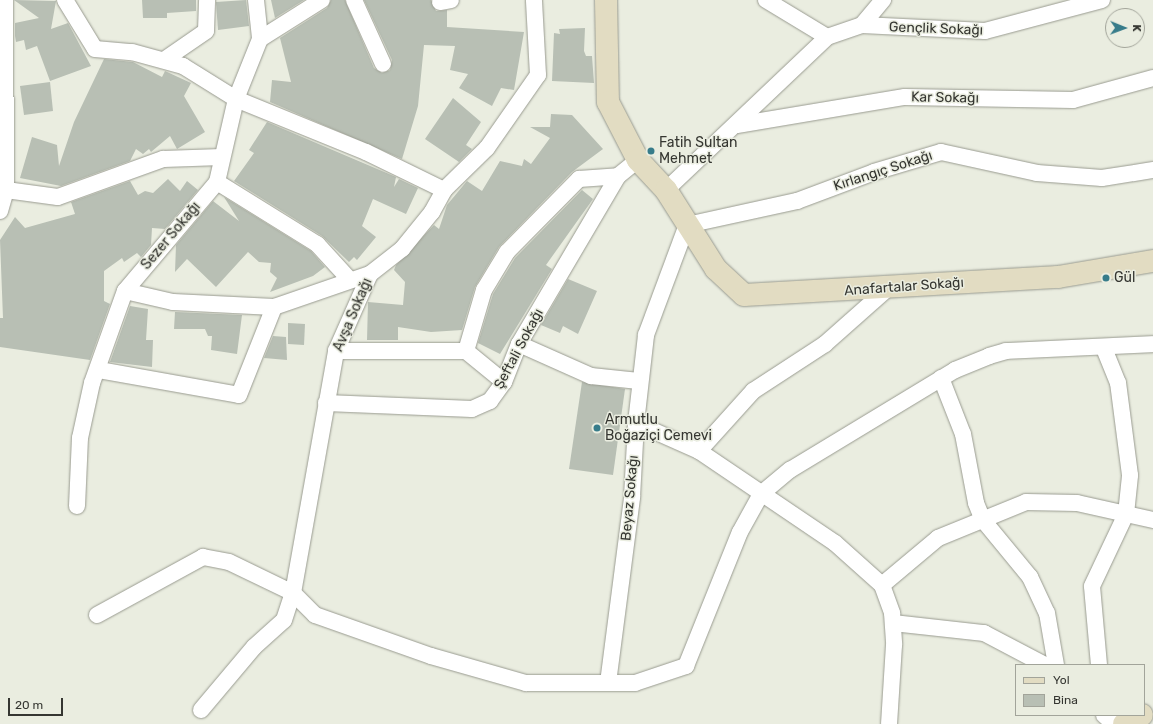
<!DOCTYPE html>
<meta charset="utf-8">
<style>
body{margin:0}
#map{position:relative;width:1153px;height:724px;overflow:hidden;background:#eaede0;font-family:Rubik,sans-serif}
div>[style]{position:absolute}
.building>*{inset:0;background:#b8bfb4}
.roads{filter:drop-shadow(0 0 1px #999b90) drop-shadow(0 0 1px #999b90)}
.minor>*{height:16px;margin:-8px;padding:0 8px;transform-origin:8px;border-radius:8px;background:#fff}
.secondary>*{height:22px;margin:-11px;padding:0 11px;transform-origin:11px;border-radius:11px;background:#e2dcc2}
.dots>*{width:11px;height:11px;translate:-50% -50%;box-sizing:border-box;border:2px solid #eaede0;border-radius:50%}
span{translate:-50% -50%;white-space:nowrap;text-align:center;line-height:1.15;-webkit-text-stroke:3px #eaede0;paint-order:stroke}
.street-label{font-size:14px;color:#353631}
.poi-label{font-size:14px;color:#353631}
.left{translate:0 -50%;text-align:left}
.legend{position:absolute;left:1015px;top:664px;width:130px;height:52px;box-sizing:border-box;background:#eaede0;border:1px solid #a2a49a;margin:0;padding:5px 7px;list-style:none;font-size:12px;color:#353631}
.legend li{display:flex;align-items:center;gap:8px;height:20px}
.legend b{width:20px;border:1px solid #a2a49a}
.north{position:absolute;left:1105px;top:8px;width:40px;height:40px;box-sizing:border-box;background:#eaede0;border:1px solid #a2a49a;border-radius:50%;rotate:91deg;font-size:11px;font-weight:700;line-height:16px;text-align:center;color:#353631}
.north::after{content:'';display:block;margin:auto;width:14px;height:18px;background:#377c8a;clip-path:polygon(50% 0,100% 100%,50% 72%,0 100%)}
.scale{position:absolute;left:8px;top:698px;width:55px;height:18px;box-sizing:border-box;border:2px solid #353631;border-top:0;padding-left:5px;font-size:12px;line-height:14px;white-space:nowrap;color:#353631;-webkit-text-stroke:3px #eaede0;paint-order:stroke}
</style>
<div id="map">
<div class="building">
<div style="clip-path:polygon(14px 0,56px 1px,51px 29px,68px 23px,91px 66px,50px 81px,37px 46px,26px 50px,24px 40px,16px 42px,15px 36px,15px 23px,39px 18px)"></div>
<div style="clip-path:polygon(142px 0,196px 0,196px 11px,167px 13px,167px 18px,143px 18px)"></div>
<div style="clip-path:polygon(246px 0,249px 26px,218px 30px,216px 2px)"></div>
<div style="clip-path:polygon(271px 0,304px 0,275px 18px)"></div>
<div style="clip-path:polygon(331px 0,345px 0,374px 68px,382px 73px,390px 70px,392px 60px,364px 0,431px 0,436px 11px,447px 10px,447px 27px,524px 32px,514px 90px,501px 88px,492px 106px,459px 88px,468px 74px,450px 70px,455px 46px,424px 45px,418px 106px,402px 159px,270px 102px,272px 80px,291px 82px,280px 38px,327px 8px)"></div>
<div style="clip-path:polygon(585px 28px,584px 51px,586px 56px,592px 56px,594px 83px,552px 81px,554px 33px,560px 34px,559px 29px)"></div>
<div style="clip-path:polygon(104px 59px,133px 62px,162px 77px,165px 71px,191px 83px,184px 96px,205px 132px,177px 149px,170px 136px,151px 152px,149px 149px,143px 154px,136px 149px,130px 161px,61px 186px,20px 178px,32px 137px,57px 145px,59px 166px,74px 122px)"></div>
<div style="clip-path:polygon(50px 82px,53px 111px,24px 115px,20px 86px)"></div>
<div style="clip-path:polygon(453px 98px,481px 122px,466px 145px,472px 149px,459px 162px,425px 139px)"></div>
<div style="clip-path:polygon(551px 114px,572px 115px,603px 149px,572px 172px,499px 247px,475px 287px,462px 330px,431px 332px,398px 327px,398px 340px,367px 340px,368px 302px,403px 305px,405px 282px,394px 270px,396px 265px,434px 225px,439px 229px,447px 205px,467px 181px,482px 191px,500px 161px,522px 166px,524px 159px,531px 164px,550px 138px,530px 127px,550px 127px)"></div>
<div style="clip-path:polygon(267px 122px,396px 177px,394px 187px,399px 179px,418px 188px,406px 214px,373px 199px,362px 226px,376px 237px,357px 260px,354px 257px,349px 262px,322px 236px,234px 181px,254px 153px,249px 150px)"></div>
<div style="clip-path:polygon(168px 179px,180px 191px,187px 181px,198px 190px,165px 229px,152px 228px,151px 245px,141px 257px,137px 253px,124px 262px,122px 258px,104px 271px,104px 301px,110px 304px,90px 360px,0 347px,0 318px,3px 318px,0 240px,15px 217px,25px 228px,75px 214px,71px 202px,130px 181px,138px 195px,145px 191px,153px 193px)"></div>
<div style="clip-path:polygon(582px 190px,593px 199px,546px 265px,552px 269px,500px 354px,478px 343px,493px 294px,515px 258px)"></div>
<div style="clip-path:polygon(224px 197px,311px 251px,325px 267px,313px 276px,270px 292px,277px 278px,270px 272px,271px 263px,259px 262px,248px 252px,216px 287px,187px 259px,175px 272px,176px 245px,213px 201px,239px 221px)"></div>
<div style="clip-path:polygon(568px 279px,597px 291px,578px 334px,563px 326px,560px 333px,541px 325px)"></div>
<div style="clip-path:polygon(130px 306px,148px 309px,146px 340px,153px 340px,152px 367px,110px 362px)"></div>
<div style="clip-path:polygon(175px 312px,242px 315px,237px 354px,211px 350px,212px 336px,208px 336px,205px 329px,174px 329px)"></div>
<div style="clip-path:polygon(288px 323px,305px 324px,304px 345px,288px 344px)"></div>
<div style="clip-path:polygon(273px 336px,286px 337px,287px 360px,264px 358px)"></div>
<div style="clip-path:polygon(582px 382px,625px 389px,613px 475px,569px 469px)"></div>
</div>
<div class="roads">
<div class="minor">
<div style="left:65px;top:0;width:57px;rotate:58.5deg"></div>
<div style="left:95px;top:49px;width:37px;rotate:5deg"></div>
<div style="left:132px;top:52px;width:53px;rotate:15.4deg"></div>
<div style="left:183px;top:66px;width:62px;rotate:31.9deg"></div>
<div style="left:236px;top:99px;width:140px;rotate:22.2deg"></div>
<div style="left:366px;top:152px;width:87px;rotate:26deg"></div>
<div style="left:256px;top:0;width:39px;rotate:84deg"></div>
<div style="left:354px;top:0;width:70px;rotate:65.6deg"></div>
<div style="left:766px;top:0;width:71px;rotate:31.2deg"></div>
<div style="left:440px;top:2px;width:11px;rotate:-10deg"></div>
<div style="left:862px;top:25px;width:123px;rotate:2.8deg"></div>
<div style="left:985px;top:31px;width:121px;rotate:-14.8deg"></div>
<div style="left:164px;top:60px;width:51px;rotate:-34.6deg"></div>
<div style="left:206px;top:31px;width:31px;rotate:-88deg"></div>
<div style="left:737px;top:125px;width:170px;rotate:-9.5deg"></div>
<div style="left:905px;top:97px;width:168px;rotate:1deg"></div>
<div style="left:1073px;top:100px;width:83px;rotate:-15.4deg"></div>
<div style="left:217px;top:182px;width:118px;rotate:31.8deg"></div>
<div style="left:317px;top:244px;width:47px;rotate:47.6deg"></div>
<div style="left:6px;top:190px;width:52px;rotate:7.7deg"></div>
<div style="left:58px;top:197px;width:112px;rotate:-19.9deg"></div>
<div style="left:163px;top:159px;width:59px;rotate:-1.9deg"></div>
<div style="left:666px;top:190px;width:222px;rotate:-43.5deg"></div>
<div style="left:827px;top:37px;width:37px;rotate:-19deg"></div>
<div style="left:862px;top:25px;width:33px;rotate:-50deg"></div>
<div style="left:0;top:211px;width:22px;rotate:-74deg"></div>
<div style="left:6px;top:190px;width:190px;rotate:-90.3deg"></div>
<div style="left:125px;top:291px;width:49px;rotate:12.9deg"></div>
<div style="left:173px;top:302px;width:101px;rotate:2.8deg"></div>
<div style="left:274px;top:307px;width:102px;rotate:-19deg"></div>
<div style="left:519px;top:344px;width:79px;rotate:24deg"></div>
<div style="left:591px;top:376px;width:48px;rotate:5.9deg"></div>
<div style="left:336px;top:351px;width:130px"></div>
<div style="left:466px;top:351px;width:49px;rotate:39.2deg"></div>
<div style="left:466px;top:351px;width:64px;rotate:-73.6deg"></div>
<div style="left:484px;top:290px;width:44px;rotate:-58.8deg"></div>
<div style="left:507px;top:252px;width:103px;rotate:-45.4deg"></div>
<div style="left:579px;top:179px;width:39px;rotate:-4deg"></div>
<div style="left:99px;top:370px;width:142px;rotate:10.1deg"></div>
<div style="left:239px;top:395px;width:95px;rotate:-68.3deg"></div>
<div style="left:941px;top:378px;width:60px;rotate:68.6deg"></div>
<div style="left:963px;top:434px;width:70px;rotate:79.3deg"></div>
<div style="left:976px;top:503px;width:18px;rotate:68deg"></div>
<div style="left:983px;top:520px;width:74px;rotate:50.5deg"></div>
<div style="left:1030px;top:577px;width:40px;rotate:65deg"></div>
<div style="left:1047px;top:613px;width:53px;rotate:80.2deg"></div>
<div style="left:326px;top:403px;width:146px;rotate:2.4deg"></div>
<div style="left:472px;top:409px;width:20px;rotate:-24deg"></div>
<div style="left:490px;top:401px;width:24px;rotate:-54deg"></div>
<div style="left:504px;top:382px;width:41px;rotate:-68.5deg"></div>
<div style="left:519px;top:344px;width:195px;rotate:-59.5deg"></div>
<div style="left:618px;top:176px;width:26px;rotate:-39deg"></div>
<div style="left:636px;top:423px;width:69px;rotate:24deg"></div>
<div style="left:699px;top:451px;width:81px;rotate:-48deg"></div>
<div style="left:753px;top:391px;width:86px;rotate:-33.1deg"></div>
<div style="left:825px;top:344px;width:84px;rotate:-41.6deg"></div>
<div style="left:699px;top:451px;width:164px;rotate:34.1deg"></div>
<div style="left:835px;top:543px;width:63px;rotate:41.8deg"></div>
<div style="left:882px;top:585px;width:30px;rotate:70deg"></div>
<div style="left:892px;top:613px;width:32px;rotate:86deg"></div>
<div style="left:894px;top:645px;width:79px;rotate:93.6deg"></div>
<div style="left:77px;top:506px;width:68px;rotate:-87.5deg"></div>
<div style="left:80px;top:438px;width:56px;rotate:-77.7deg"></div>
<div style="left:92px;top:383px;width:98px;rotate:-70.3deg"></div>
<div style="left:125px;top:291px;width:143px;rotate:-49.8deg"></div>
<div style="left:217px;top:182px;width:85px;rotate:-77.1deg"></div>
<div style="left:236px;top:99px;width:65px;rotate:-68.2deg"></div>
<div style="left:260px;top:39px;width:73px;rotate:-32.2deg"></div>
<div style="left:882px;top:585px;width:73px;rotate:-40deg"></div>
<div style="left:938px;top:538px;width:95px;rotate:-22.2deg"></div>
<div style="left:1026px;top:502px;width:51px;rotate:1.1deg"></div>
<div style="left:1077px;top:503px;width:78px;rotate:12.6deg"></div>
<div style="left:97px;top:615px;width:121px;rotate:-28.7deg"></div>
<div style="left:203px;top:557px;width:26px;rotate:11deg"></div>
<div style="left:229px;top:562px;width:71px;rotate:25.8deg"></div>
<div style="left:293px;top:593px;width:31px;rotate:45deg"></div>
<div style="left:315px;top:615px;width:123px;rotate:19.5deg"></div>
<div style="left:431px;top:656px;width:99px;rotate:15.9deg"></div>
<div style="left:526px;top:683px;width:109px"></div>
<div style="left:635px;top:683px;width:54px;rotate:-18.4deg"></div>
<div style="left:686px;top:666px;width:144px;rotate:-68.1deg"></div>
<div style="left:740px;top:532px;width:43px;rotate:-61.1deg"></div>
<div style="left:761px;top:494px;width:38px;rotate:-40deg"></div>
<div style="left:790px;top:470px;width:193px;rotate:-31.2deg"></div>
<div style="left:955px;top:370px;width:37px;rotate:-22deg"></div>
<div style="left:989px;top:356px;width:18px;rotate:-16deg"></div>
<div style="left:1006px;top:351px;width:147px;rotate:-2.7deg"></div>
<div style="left:893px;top:623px;width:92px;rotate:6.3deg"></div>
<div style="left:984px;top:633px;width:69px;rotate:27.7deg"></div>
<div style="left:1099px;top:665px;width:79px;rotate:-95.1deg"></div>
<div style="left:1092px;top:586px;width:80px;rotate:-64.7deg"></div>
<div style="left:1126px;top:514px;width:39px;rotate:-84deg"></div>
<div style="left:1130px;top:475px;width:93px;rotate:-97.4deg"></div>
<div style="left:1118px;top:383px;width:37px;rotate:-112deg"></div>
<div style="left:608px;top:683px;width:188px;rotate:-82.6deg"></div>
<div style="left:632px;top:497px;width:74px;rotate:-86.9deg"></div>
<div style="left:636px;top:423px;width:89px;rotate:-83.5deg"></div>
<div style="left:646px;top:335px;width:117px;rotate:-69.6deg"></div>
<div style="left:687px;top:225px;width:113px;rotate:-12.3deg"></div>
<div style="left:797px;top:201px;width:82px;rotate:-20.6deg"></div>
<div style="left:874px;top:172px;width:70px;rotate:-16.6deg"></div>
<div style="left:941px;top:152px;width:98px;rotate:12.3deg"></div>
<div style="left:1037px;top:173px;width:65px;rotate:4.4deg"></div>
<div style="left:1102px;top:178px;width:52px;rotate:-8.9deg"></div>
<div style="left:201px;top:710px;width:82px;rotate:-49.9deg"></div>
<div style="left:254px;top:647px;width:40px;rotate:-42deg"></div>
<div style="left:284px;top:620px;width:28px;rotate:-72deg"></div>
<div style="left:293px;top:593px;width:246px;rotate:-79.9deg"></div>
<div style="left:336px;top:351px;width:84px;rotate:-66.2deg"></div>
<div style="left:370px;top:274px;width:41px;rotate:-38deg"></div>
<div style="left:402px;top:249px;width:48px;rotate:-51deg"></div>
<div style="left:432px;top:212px;width:25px;rotate:-61deg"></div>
<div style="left:444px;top:190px;width:60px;rotate:-44.3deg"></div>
<div style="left:487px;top:148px;width:89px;rotate:-55.1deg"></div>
<div style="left:538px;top:75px;width:75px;rotate:-93.1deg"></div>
<div style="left:1104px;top:715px;width:13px;rotate:42deg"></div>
</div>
<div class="secondary">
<div style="left:606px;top:0;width:102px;rotate:88.9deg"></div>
<div style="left:608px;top:102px;width:65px;rotate:62.7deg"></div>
<div style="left:638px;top:160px;width:41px;rotate:47deg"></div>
<div style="left:666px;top:190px;width:93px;rotate:57.7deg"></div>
<div style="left:716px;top:269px;width:38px;rotate:43deg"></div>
<div style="left:744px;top:295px;width:315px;rotate:-3.3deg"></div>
<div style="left:1058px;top:277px;width:96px;rotate:-9.6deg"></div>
<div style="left:1124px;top:724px;width:20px;rotate:-27deg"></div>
</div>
</div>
<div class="dots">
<div style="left:651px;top:151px;background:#377c8a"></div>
<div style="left:1106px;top:278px;background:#377c8a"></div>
<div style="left:597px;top:428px;background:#377c8a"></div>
</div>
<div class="street-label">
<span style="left:936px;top:29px;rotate:2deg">Gençlik Sokağı</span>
<span style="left:945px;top:98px;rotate:1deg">Kar Sokağı</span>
<span style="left:883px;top:171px;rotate:-18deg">Kırlangıç Sokağı</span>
<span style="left:171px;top:236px;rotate:-50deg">Sezer Sokağı</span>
<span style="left:904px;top:287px;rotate:-4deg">Anafartalar Sokağı</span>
<span style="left:353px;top:315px;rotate:-67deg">Avşa Sokağı</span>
<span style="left:519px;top:349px;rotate:-62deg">Şeftali Sokağı</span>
<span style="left:630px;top:498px;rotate:-85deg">Beyaz Sokağı</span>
</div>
<div class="poi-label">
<span class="left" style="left:659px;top:151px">Fatih Sultan<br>Mehmet</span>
<span class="left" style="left:1114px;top:278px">Gül</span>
<span class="left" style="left:605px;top:428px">Armutlu<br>Boğaziçi Cemevi</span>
</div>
<ul class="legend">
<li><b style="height:5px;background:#e2dcc2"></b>Yol</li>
<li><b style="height:11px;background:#b8bfb4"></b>Bina</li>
</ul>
<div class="north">K</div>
<div class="scale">20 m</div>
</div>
